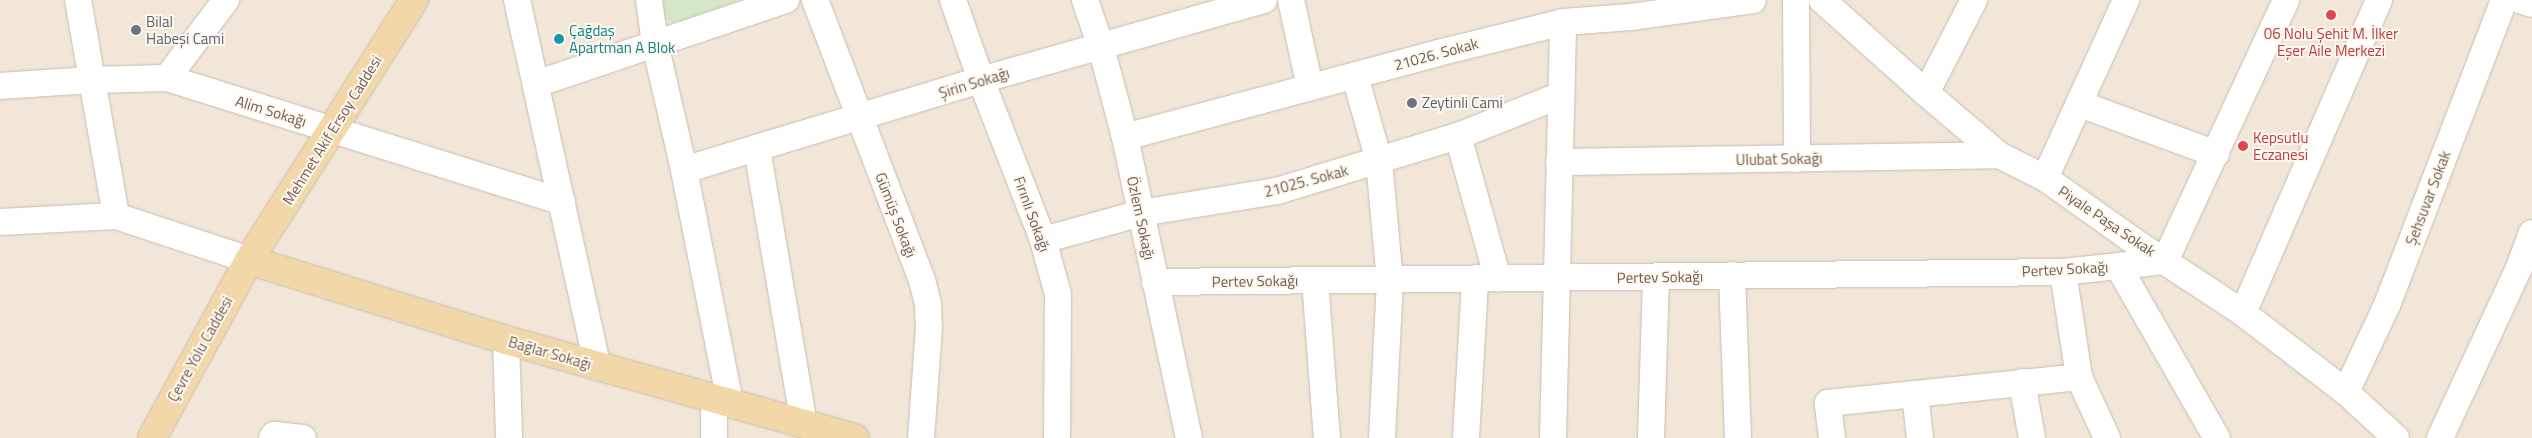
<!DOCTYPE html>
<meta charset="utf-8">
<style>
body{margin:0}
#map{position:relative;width:2532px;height:438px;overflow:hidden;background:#faf4e9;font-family:"Titillium Web",sans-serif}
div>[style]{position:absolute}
.residential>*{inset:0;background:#f1e6d8}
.green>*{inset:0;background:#d4e7c8}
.roads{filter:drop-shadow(0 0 1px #cbbcaf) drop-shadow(0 0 1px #cbbcaf)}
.minor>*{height:26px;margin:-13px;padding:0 13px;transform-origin:13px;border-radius:13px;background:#fff}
.major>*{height:28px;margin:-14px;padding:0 14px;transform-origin:14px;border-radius:14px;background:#f2d8a8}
.dots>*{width:14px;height:14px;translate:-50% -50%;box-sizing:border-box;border:2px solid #fdf8ef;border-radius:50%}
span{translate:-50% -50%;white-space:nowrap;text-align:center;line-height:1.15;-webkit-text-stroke:4px #fdf8ef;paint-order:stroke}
.worship-label{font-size:15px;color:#5b616d}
.left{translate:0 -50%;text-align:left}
.culture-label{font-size:15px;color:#0d838f}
.health-label{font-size:15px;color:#be3a42}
.street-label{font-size:15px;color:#725c4f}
</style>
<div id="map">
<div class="residential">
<div style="clip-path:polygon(0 0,2532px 0,2532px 438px,0 438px)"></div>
</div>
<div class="green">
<div style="clip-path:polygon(662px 0,738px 0,676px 24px,664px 18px)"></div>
</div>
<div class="roads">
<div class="minor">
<div style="left:78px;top:0;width:219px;rotate:80deg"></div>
<div style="left:517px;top:0;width:376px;rotate:77.6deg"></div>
<div style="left:649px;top:0;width:44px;rotate:82.2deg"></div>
<div style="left:655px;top:44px;width:129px;rotate:77deg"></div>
<div style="left:684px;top:170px;width:237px;rotate:78.8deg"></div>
<div style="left:815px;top:0;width:300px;rotate:69.1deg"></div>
<div style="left:922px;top:280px;width:25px;rotate:76deg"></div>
<div style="left:928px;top:304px;width:23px;rotate:88deg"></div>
<div style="left:929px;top:327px;width:111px;rotate:94.1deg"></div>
<div style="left:953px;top:0;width:85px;rotate:70.7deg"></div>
<div style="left:981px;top:80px;width:172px;rotate:68.8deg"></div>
<div style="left:1043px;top:240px;width:56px;rotate:74.5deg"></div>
<div style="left:1058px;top:294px;width:144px;rotate:90.4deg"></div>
<div style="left:1085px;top:0;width:50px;rotate:71.2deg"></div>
<div style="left:1101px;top:47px;width:93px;rotate:75.1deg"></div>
<div style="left:1125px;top:137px;width:308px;rotate:78deg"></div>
<div style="left:1291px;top:0;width:89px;rotate:77.7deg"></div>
<div style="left:1796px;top:0;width:159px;rotate:89.6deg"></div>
<div style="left:1822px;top:0;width:140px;rotate:41.8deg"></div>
<div style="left:1926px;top:93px;width:96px;rotate:40.3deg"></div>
<div style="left:1999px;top:155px;width:51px;rotate:26.6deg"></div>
<div style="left:2045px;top:178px;width:110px;rotate:35.4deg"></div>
<div style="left:2135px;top:242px;width:129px;rotate:33.3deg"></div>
<div style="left:2243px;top:313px;width:130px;rotate:37.5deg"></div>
<div style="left:2346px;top:392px;width:68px;rotate:42.6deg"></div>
<div style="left:2519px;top:0;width:14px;rotate:17deg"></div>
<div style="left:1355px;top:76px;width:88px;rotate:74.2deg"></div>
<div style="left:1379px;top:161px;width:121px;rotate:84.8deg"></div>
<div style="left:1390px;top:281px;width:157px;rotate:92.9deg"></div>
<div style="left:167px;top:78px;width:98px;rotate:-52.9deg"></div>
<div style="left:536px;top:84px;width:264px;rotate:-18.6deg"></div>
<div style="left:0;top:86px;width:92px;rotate:-3.7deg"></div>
<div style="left:92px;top:80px;width:75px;rotate:-1.5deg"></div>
<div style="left:167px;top:78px;width:414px;rotate:17.4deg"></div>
<div style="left:1926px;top:93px;width:105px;rotate:-62.7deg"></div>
<div style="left:2080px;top:104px;width:145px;rotate:20.2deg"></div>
<div style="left:1458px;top:136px;width:148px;rotate:74.4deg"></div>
<div style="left:1125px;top:137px;width:324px;rotate:-15deg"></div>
<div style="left:1438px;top:53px;width:129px;rotate:-13.9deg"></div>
<div style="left:1563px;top:22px;width:68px;rotate:-4.2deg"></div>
<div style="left:1631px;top:17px;width:123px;rotate:-7.9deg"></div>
<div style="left:757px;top:149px;width:279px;rotate:80.3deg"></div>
<div style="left:1559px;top:162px;width:440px;rotate:-0.9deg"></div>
<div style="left:684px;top:170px;width:310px;rotate:-16.9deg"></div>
<div style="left:981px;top:80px;width:294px;rotate:-15.8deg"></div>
<div style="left:2045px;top:178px;width:196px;rotate:-65.5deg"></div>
<div style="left:0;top:222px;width:116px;rotate:-3deg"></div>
<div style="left:116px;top:216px;width:140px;rotate:18.3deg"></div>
<div style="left:1043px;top:240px;width:102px;rotate:-15.4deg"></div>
<div style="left:1141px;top:213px;width:138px;rotate:-9.2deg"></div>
<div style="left:1277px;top:191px;width:189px;rotate:-16.9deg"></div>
<div style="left:1458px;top:136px;width:111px;rotate:-21.7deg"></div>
<div style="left:2118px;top:266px;width:198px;rotate:60.1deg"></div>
<div style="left:2063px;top:272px;width:106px;rotate:81.3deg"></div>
<div style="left:2079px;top:377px;width:67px;rotate:65.3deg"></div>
<div style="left:1732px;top:275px;width:163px;rotate:87.9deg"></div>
<div style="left:1315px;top:280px;width:158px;rotate:85.7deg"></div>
<div style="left:1155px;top:282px;width:908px;rotate:-0.63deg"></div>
<div style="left:2063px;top:272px;width:103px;rotate:-6.2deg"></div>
<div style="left:2165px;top:261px;width:288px;rotate:-65.1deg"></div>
<div style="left:2243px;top:313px;width:341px;rotate:-66.5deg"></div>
<div style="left:506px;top:340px;width:98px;rotate:88.2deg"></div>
<div style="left:2022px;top:382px;width:57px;rotate:79.9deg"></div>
<div style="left:2346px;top:392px;width:96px;rotate:-64.8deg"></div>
<div style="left:2387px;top:305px;width:327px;rotate:-69deg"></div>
<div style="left:1915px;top:394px;width:44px;rotate:83.5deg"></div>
<div style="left:714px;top:399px;width:39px;rotate:90deg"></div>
<div style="left:272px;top:438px;width:4px;rotate:-56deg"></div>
<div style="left:274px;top:435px;width:29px;rotate:6deg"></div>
<div style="left:1466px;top:438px;width:158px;rotate:-86.7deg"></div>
<div style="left:1553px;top:438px;width:416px;rotate:-88.6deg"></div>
<div style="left:1651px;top:438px;width:161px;rotate:-88.2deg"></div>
<div style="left:1832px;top:438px;width:35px;rotate:-97deg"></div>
<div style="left:1828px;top:403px;width:252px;rotate:-5.9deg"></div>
<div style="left:2440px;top:438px;width:187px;rotate:-65.1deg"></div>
<div style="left:2519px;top:268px;width:37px;rotate:-70deg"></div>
</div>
<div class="major">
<div style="left:249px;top:260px;width:269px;rotate:17.3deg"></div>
<div style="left:506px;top:340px;width:362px;rotate:15.7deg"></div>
<div style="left:152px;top:438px;width:203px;rotate:-61.4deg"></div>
<div style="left:249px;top:260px;width:308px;rotate:-57.6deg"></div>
</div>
</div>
<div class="dots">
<div style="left:2331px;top:15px;background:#e0444e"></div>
<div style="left:136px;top:30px;background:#6b7280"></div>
<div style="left:559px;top:39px;background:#0f9aa8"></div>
<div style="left:1412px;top:103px;background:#6b7280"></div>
<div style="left:2243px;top:146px;background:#e0444e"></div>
</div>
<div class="worship-label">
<span class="left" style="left:146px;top:30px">Bilal<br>Habeşi Cami</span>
<span class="left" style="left:1422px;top:103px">Zeytinli Cami</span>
</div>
<div class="culture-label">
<span class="left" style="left:569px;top:39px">Çağdaş<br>Apartman A Blok</span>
</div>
<div class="health-label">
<span style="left:2331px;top:42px">06 Nolu Şehit M. İlker<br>Eşer Aile Merkezi</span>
<span class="left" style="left:2253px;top:146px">Kepsutlu<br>Eczanesi</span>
</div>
<div class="street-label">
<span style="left:1436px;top:54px;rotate:-15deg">21026. Sokak</span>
<span style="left:974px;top:83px;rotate:-17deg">Şirin Sokağı</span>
<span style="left:271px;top:111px;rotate:17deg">Alim Sokağı</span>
<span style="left:332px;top:130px;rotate:-58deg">Mehmet Akif Ersoy Caddesi</span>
<span style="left:1779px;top:159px;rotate:-1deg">Ulubat Sokağı</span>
<span style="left:1306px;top:181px;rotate:-15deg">21025. Sokak</span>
<span style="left:2428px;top:198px;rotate:-69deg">Şehsuvar Sokak</span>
<span style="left:1032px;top:214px;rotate:70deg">Fırınlı Sokağı</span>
<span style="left:896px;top:215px;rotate:69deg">Gümüş Sokağı</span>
<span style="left:1141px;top:218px;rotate:78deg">Özlem Sokağı</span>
<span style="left:2107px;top:221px;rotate:34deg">Piyale Paşa Sokak</span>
<span style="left:2065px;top:269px;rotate:-3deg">Pertev Sokağı</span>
<span style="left:1660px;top:277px;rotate:-1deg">Pertev Sokağı</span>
<span style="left:1255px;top:281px;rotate:-1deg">Pertev Sokağı</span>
<span style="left:200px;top:349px;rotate:-61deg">Çevre Yolu Caddesi</span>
<span style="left:550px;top:353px;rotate:16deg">Bağlar Sokağı</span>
</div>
</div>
